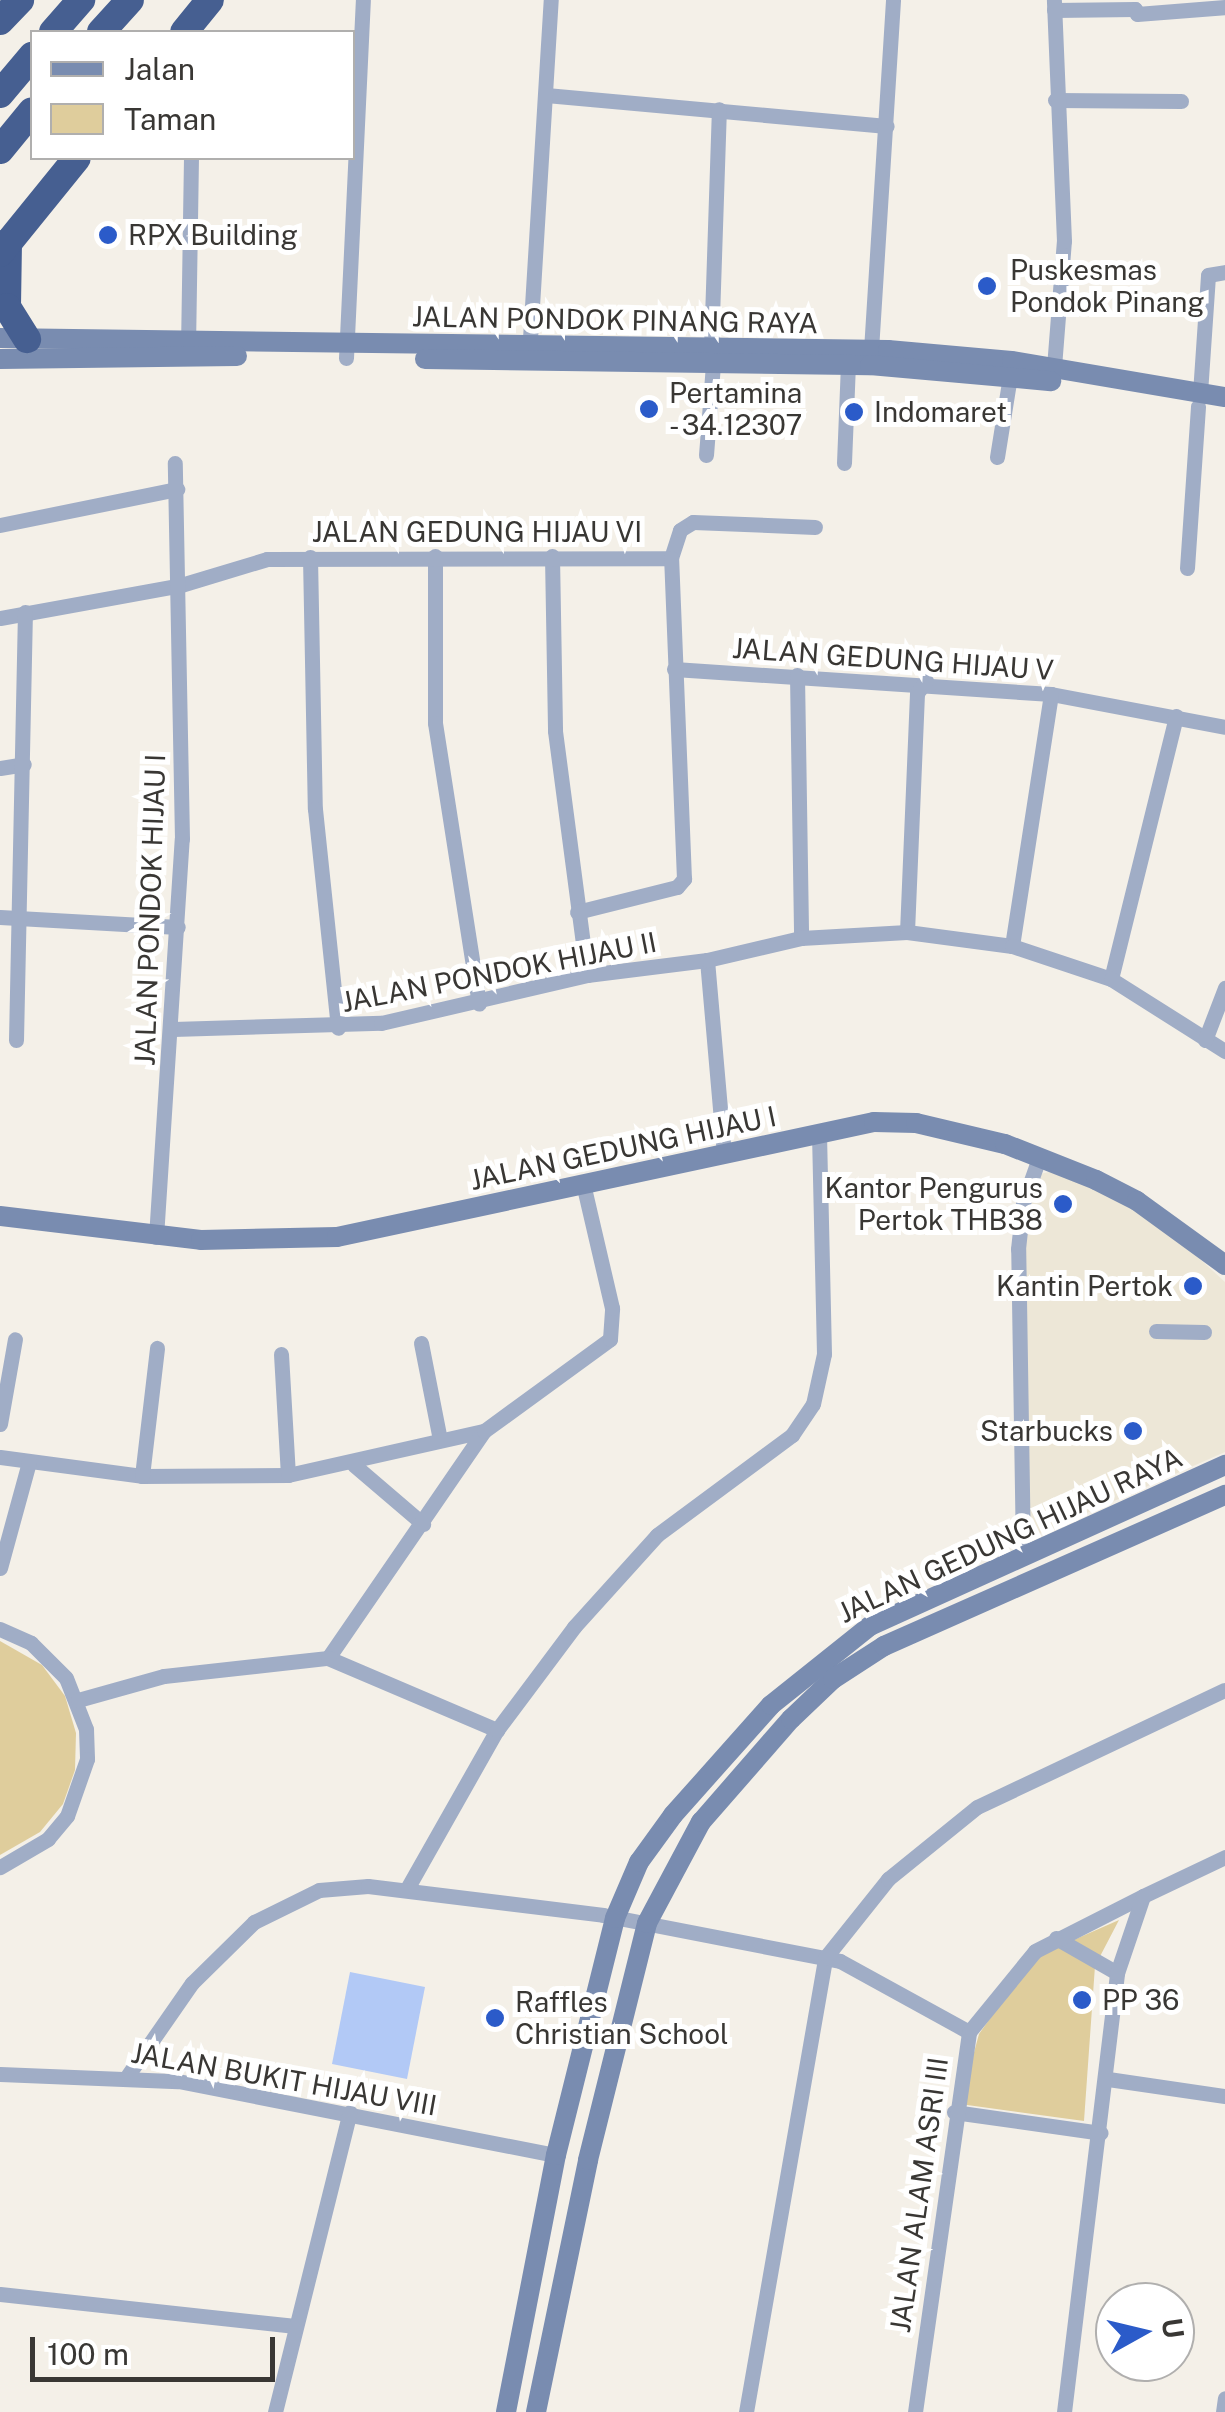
<!DOCTYPE html>
<style>
body{margin:0}
#map{position:relative;width:1225px;height:2412px;overflow:hidden;background:#f4f0e8;font-family:"Public Sans",sans-serif}
div>[style]{position:absolute}
.built>*{inset:0;background:#ede7d7}
.green>*{inset:0;background:#dfcd9c}
.water>*{inset:0;background:#b2c9f6}
.street>*{height:15px;margin:-7.5px;padding:0 7.5px;transform-origin:7.5px;border-radius:7.5px;background:#a0adc6}
.secondary>*{height:20px;margin:-10px;padding:0 10px;transform-origin:10px;border-radius:10px;background:#798cb0}
.highway>*{height:28px;margin:-14px;padding:0 14px;transform-origin:14px;border-radius:14px;background:#465f91}
.dots>*{width:28px;height:28px;translate:-50% -50%;box-sizing:border-box;border:5px solid #fff;border-radius:50%}
span{translate:-50% -50%;white-space:nowrap;text-align:center;line-height:1.15;-webkit-text-stroke:10px #fff;paint-order:stroke}
.poi-label{font-size:28px;color:#393734}
.left{translate:0 -50%;text-align:left}
.right{translate:-100% -50%;text-align:right}
.street-label{font-size:28px;color:#393734}
.legend{position:absolute;left:30px;top:30px;width:325px;height:130px;box-sizing:border-box;background:#fff;border:2px solid #b0afae;margin:0;padding:12px 18px;list-style:none;font-size:30px;color:#393734}
.legend li{display:flex;align-items:center;gap:20px;height:50px}
.legend b{width:50px;border:2px solid #b0afae}
.north{position:absolute;left:1095px;top:2282px;width:100px;height:100px;box-sizing:border-box;background:#fff;border:2px solid #b0afae;border-radius:50%;rotate:82deg;font-size:28px;font-weight:700;line-height:40px;text-align:center;color:#393734}
.north::after{content:'';display:block;margin:auto;width:35px;height:45px;background:#2b5bc9;clip-path:polygon(50% 0,100% 100%,50% 72%,0 100%)}
.scale{position:absolute;left:30px;top:2337px;width:245px;height:45px;box-sizing:border-box;border:5px solid #393734;border-top:0;padding-left:12px;font-size:30px;line-height:35px;white-space:nowrap;color:#393734;-webkit-text-stroke:8px #fff;paint-order:stroke}
</style>
<div id="map">
<div class="built">
<div style="clip-path:polygon(1053px 1171px,1101px 1189px,1176px 1237px,1225px 1282px,1225px 1452px,1030px 1538px,1020px 1222px,1040px 1174px)"></div>
</div>
<div class="green">
<div style="clip-path:polygon(0 1641px,42px 1665px,65px 1696px,76px 1733px,75px 1770px,63px 1804px,40px 1832px,0 1855px)"></div>
<div style="clip-path:polygon(1119px 1920px,1095px 1966px,1084px 2121px,960px 2104px,979px 2034px,1011px 1989px,1044px 1953px)"></div>
</div>
<div class="water">
<div style="clip-path:polygon(350px 1972px,425px 1987px,407px 2079px,332px 2064px)"></div>
</div>
<div class="street">
<div style="left:1054px;top:10px;width:81px;rotate:-0.7deg"></div>
<div style="left:1135px;top:9px;width:5px;rotate:68deg"></div>
<div style="left:1137px;top:14px;width:88px;rotate:-4.5deg"></div>
<div style="left:546px;top:95px;width:342px;rotate:5.2deg"></div>
<div style="left:1055px;top:100px;width:126px;rotate:0.5deg"></div>
<div style="left:188px;top:348px;width:190px;rotate:-89.1deg"></div>
<div style="left:711px;top:348px;width:239px;rotate:-88.1deg"></div>
<div style="left:871px;top:350px;width:351px;rotate:-86.4deg"></div>
<div style="left:529px;top:355px;width:356px;rotate:-86.5deg"></div>
<div style="left:346px;top:358px;width:358px;rotate:-87.3deg"></div>
<div style="left:1054px;top:367px;width:126px;rotate:-85.5deg"></div>
<div style="left:1064px;top:241px;width:241px;rotate:-92.4deg"></div>
<div style="left:1200px;top:393px;width:118px;rotate:-86.1deg"></div>
<div style="left:1208px;top:275px;width:17px;rotate:-10deg"></div>
<div style="left:706px;top:455px;width:92px;rotate:-85.6deg"></div>
<div style="left:997px;top:457px;width:88px;rotate:-80.9deg"></div>
<div style="left:844px;top:463px;width:99px;rotate:-87.7deg"></div>
<div style="left:0;top:525px;width:181px;rotate:-11.5deg"></div>
<div style="left:435px;top:556px;width:167px;rotate:90deg"></div>
<div style="left:435px;top:723px;width:284px;rotate:81.1deg"></div>
<div style="left:552px;top:556px;width:175px;rotate:89deg"></div>
<div style="left:555px;top:731px;width:246px;rotate:82.5deg"></div>
<div style="left:310px;top:557px;width:252px;rotate:88.9deg"></div>
<div style="left:315px;top:809px;width:220px;rotate:84deg"></div>
<div style="left:1187px;top:568px;width:162px;rotate:-86.1deg"></div>
<div style="left:0;top:618px;width:184px;rotate:-10.3deg"></div>
<div style="left:181px;top:585px;width:90px;rotate:-16.8deg"></div>
<div style="left:267px;top:559px;width:404px;rotate:-0.1deg"></div>
<div style="left:671px;top:558px;width:29px;rotate:-72deg"></div>
<div style="left:680px;top:530px;width:15px;rotate:-32deg"></div>
<div style="left:693px;top:522px;width:122px;rotate:2.3deg"></div>
<div style="left:674px;top:669px;width:378px;rotate:3.8deg"></div>
<div style="left:1051px;top:694px;width:177px;rotate:10.7deg"></div>
<div style="left:797px;top:675px;width:263px;rotate:89.1deg"></div>
<div style="left:0;top:768px;width:24px;rotate:-9deg"></div>
<div style="left:577px;top:912px;width:103px;rotate:-14deg"></div>
<div style="left:677px;top:887px;width:11px;rotate:-49deg"></div>
<div style="left:684px;top:879px;width:321px;rotate:-92.3deg"></div>
<div style="left:0;top:917px;width:178px;rotate:3.2deg"></div>
<div style="left:907px;top:932px;width:239px;rotate:-87.6deg"></div>
<div style="left:917px;top:693px;width:15px;rotate:-53deg"></div>
<div style="left:1012px;top:946px;width:255px;rotate:-81.2deg"></div>
<div style="left:707px;top:960px;width:194px;rotate:85deg"></div>
<div style="left:1111px;top:979px;width:271px;rotate:-76.1deg"></div>
<div style="left:173px;top:1029px;width:208px;rotate:-1.7deg"></div>
<div style="left:381px;top:1023px;width:212px;rotate:-13.1deg"></div>
<div style="left:587px;top:975px;width:121px;rotate:-7.1deg"></div>
<div style="left:707px;top:960px;width:97px;rotate:-13.2deg"></div>
<div style="left:801px;top:938px;width:106px;rotate:-3.2deg"></div>
<div style="left:907px;top:932px;width:106px;rotate:7.6deg"></div>
<div style="left:1012px;top:946px;width:104px;rotate:18.4deg"></div>
<div style="left:1111px;top:979px;width:135px;rotate:32.3deg"></div>
<div style="left:16px;top:1040px;width:428px;rotate:-88.8deg"></div>
<div style="left:1205px;top:1040px;width:56px;rotate:-69deg"></div>
<div style="left:156px;top:1237px;width:399px;rotate:-86.3deg"></div>
<div style="left:182px;top:839px;width:376px;rotate:-91.1deg"></div>
<div style="left:1156px;top:1331px;width:48px;rotate:1.2deg"></div>
<div style="left:421px;top:1343px;width:99px;rotate:78.9deg"></div>
<div style="left:281px;top:1354px;width:121px;rotate:86.7deg"></div>
<div style="left:0;top:1424px;width:86px;rotate:-80deg"></div>
<div style="left:0;top:1457px;width:143px;rotate:7.6deg"></div>
<div style="left:142px;top:1476px;width:146px;rotate:-0.4deg"></div>
<div style="left:288px;top:1475px;width:201px;rotate:-12.7deg"></div>
<div style="left:354px;top:1465px;width:91px;rotate:40.5deg"></div>
<div style="left:142px;top:1476px;width:129px;rotate:-83.3deg"></div>
<div style="left:1023px;top:1554px;width:305px;rotate:-90.9deg"></div>
<div style="left:1018px;top:1249px;width:46px;rotate:-83.8deg"></div>
<div style="left:1023px;top:1203px;width:48px;rotate:-70.4deg"></div>
<div style="left:0;top:1568px;width:110px;rotate:-74.7deg"></div>
<div style="left:0;top:1629px;width:34px;rotate:24deg"></div>
<div style="left:31px;top:1643px;width:49px;rotate:45deg"></div>
<div style="left:66px;top:1678px;width:55px;rotate:68.6deg"></div>
<div style="left:86px;top:1729px;width:30px;rotate:88deg"></div>
<div style="left:87px;top:1759px;width:60px;rotate:109.3deg"></div>
<div style="left:67px;top:1816px;width:30px;rotate:130deg"></div>
<div style="left:48px;top:1839px;width:56px;rotate:149.7deg"></div>
<div style="left:328px;top:1658px;width:275px;rotate:-55.5deg"></div>
<div style="left:484px;top:1431px;width:156px;rotate:-36.1deg"></div>
<div style="left:610px;top:1339px;width:31px;rotate:-86deg"></div>
<div style="left:612px;top:1308px;width:128px;rotate:-103.1deg"></div>
<div style="left:78px;top:1700px;width:89px;rotate:-15.6deg"></div>
<div style="left:164px;top:1676px;width:165px;rotate:-6.3deg"></div>
<div style="left:328px;top:1658px;width:184px;rotate:23.1deg"></div>
<div style="left:408px;top:1887px;width:180px;rotate:-60.5deg"></div>
<div style="left:497px;top:1730px;width:129px;rotate:-53.2deg"></div>
<div style="left:574px;top:1627px;width:124px;rotate:-47.9deg"></div>
<div style="left:657px;top:1535px;width:168px;rotate:-36.5deg"></div>
<div style="left:792px;top:1435px;width:37px;rotate:-56deg"></div>
<div style="left:813px;top:1404px;width:51px;rotate:-77.6deg"></div>
<div style="left:824px;top:1354px;width:220px;rotate:-91.3deg"></div>
<div style="left:1056px;top:1938px;width:70px;rotate:29.8deg"></div>
<div style="left:0;top:2074px;width:178px;rotate:2.3deg"></div>
<div style="left:178px;top:2081px;width:385px;rotate:11.1deg"></div>
<div style="left:128px;top:2075px;width:112px;rotate:-55.2deg"></div>
<div style="left:192px;top:1983px;width:87px;rotate:-44.5deg"></div>
<div style="left:254px;top:1922px;width:72px;rotate:-26.2deg"></div>
<div style="left:319px;top:1890px;width:49px;rotate:-4.7deg"></div>
<div style="left:368px;top:1886px;width:237px;rotate:7deg"></div>
<div style="left:603px;top:1915px;width:241px;rotate:11deg"></div>
<div style="left:840px;top:1961px;width:147px;rotate:28.8deg"></div>
<div style="left:1108px;top:2079px;width:118px;rotate:8.3deg"></div>
<div style="left:954px;top:2112px;width:148px;rotate:8.1deg"></div>
<div style="left:0;top:2294px;width:297px;rotate:6.2deg"></div>
<div style="left:275px;top:2412px;width:309px;rotate:-76deg"></div>
<div style="left:746px;top:2412px;width:461px;rotate:-80.1deg"></div>
<div style="left:825px;top:1958px;width:101px;rotate:-51.4deg"></div>
<div style="left:888px;top:1879px;width:114px;rotate:-39deg"></div>
<div style="left:977px;top:1807px;width:274px;rotate:-25.3deg"></div>
<div style="left:915px;top:2412px;width:384px;rotate:-81.9deg"></div>
<div style="left:969px;top:2032px;width:104px;rotate:-50.8deg"></div>
<div style="left:1035px;top:1951px;width:121px;rotate:-27deg"></div>
<div style="left:1064px;top:2412px;width:442px;rotate:-83.1deg"></div>
<div style="left:1117px;top:1973px;width:81px;rotate:-71.3deg"></div>
<div style="left:1143px;top:1896px;width:91px;rotate:-25.4deg"></div>
<div style="left:1223px;top:2412px;width:14px;rotate:-82deg"></div>
</div>
<div class="secondary">
<div style="left:0;top:338px;width:888px;rotate:0.77deg"></div>
<div style="left:888px;top:350px;width:124px;rotate:5.1deg"></div>
<div style="left:1012px;top:361px;width:216px;rotate:9.6deg"></div>
<div style="left:0;top:359px;width:237px;rotate:-0.7deg"></div>
<div style="left:425px;top:359px;width:445px;rotate:0.8deg"></div>
<div style="left:870px;top:365px;width:182px;rotate:5.1deg"></div>
<div style="left:0;top:1216px;width:202px;rotate:6.8deg"></div>
<div style="left:201px;top:1240px;width:136px;rotate:-1.3deg"></div>
<div style="left:337px;top:1237px;width:549px;rotate:-12.09deg"></div>
<div style="left:874px;top:1122px;width:42px;rotate:1.4deg"></div>
<div style="left:916px;top:1123px;width:91px;rotate:13.3deg"></div>
<div style="left:1005px;top:1144px;width:98px;rotate:21.6deg"></div>
<div style="left:1096px;top:1180px;width:46px;rotate:27.1deg"></div>
<div style="left:1137px;top:1201px;width:109px;rotate:36deg"></div>
<div style="left:506px;top:2412px;width:262px;rotate:-79deg"></div>
<div style="left:556px;top:2155px;width:244px;rotate:-76deg"></div>
<div style="left:615px;top:1918px;width:61px;rotate:-66.8deg"></div>
<div style="left:639px;top:1862px;width:58px;rotate:-54.1deg"></div>
<div style="left:673px;top:1815px;width:147px;rotate:-48.3deg"></div>
<div style="left:771px;top:1705px;width:127px;rotate:-38.6deg"></div>
<div style="left:870px;top:1626px;width:390px;rotate:-24.4deg"></div>
<div style="left:536px;top:2412px;width:257px;rotate:-78.3deg"></div>
<div style="left:588px;top:2160px;width:244px;rotate:-76deg"></div>
<div style="left:647px;top:1923px;width:115px;rotate:-61.9deg"></div>
<div style="left:701px;top:1822px;width:137px;rotate:-48.9deg"></div>
<div style="left:791px;top:1719px;width:58px;rotate:-43.6deg"></div>
<div style="left:833px;top:1679px;width:61px;rotate:-32.9deg"></div>
<div style="left:884px;top:1646px;width:373px;rotate:-23.9deg"></div>
</div>
<div class="highway">
<div style="left:0;top:21px;width:29px;rotate:-46deg"></div>
<div style="left:53px;top:32px;width:43px;rotate:-48.8deg"></div>
<div style="left:101px;top:32px;width:43px;rotate:-47.8deg"></div>
<div style="left:184px;top:32px;width:41px;rotate:-50.9deg"></div>
<div style="left:0;top:94px;width:50px;rotate:-49.9deg"></div>
<div style="left:0;top:150px;width:50px;rotate:-50.6deg"></div>
<div style="left:8px;top:242px;width:65px;rotate:90.9deg"></div>
<div style="left:7px;top:307px;width:38px;rotate:58deg"></div>
<div style="left:0;top:253px;width:122px;rotate:-51deg"></div>
</div>
<div class="dots">
<div style="left:108px;top:235px;background:#2b5bc9"></div>
<div style="left:987px;top:286px;background:#2b5bc9"></div>
<div style="left:649px;top:409px;background:#2b5bc9"></div>
<div style="left:854px;top:412px;background:#2b5bc9"></div>
<div style="left:1063px;top:1204px;background:#2b5bc9"></div>
<div style="left:1193px;top:1286px;background:#2b5bc9"></div>
<div style="left:1133px;top:1431px;background:#2b5bc9"></div>
<div style="left:1082px;top:2000px;background:#2b5bc9"></div>
<div style="left:495px;top:2018px;background:#2b5bc9"></div>
</div>
<div class="poi-label">
<span class="left" style="left:128px;top:235px">RPX Building</span>
<span class="left" style="left:1010px;top:286px">Puskesmas<br>Pondok Pinang</span>
<span class="left" style="left:669px;top:409px">Pertamina<br>- 34.12307</span>
<span class="left" style="left:874px;top:412px">Indomaret</span>
<span class="right" style="left:1043px;top:1204px">Kantor Pengurus<br>Pertok THB38</span>
<span class="right" style="left:1173px;top:1286px">Kantin Pertok</span>
<span class="right" style="left:1113px;top:1431px">Starbucks</span>
<span class="left" style="left:1102px;top:2000px">PP 36</span>
<span class="left" style="left:515px;top:2018px">Raffles<br>Christian School</span>
</div>
<div class="street-label">
<span style="left:615px;top:320px;rotate:1deg">JALAN PONDOK PINANG RAYA</span>
<span style="left:477px;top:532px">JALAN GEDUNG HIJAU VI</span>
<span style="left:893px;top:659px;rotate:4deg">JALAN GEDUNG HIJAU V</span>
<span style="left:150px;top:910px;rotate:-88deg">JALAN PONDOK HIJAU I</span>
<span style="left:499px;top:972px;rotate:-11deg">JALAN PONDOK HIJAU II</span>
<span style="left:623px;top:1148px;rotate:-12deg">JALAN GEDUNG HIJAU I</span>
<span style="left:1010px;top:1535px;rotate:-25deg">JALAN GEDUNG HIJAU RAYA</span>
<span style="left:284px;top:2079px;rotate:10deg">JALAN BUKIT HIJAU VIII</span>
<span style="left:919px;top:2195px;rotate:-82deg">JALAN ALAM ASRI III</span>
</div>
<ul class="legend">
<li><b style="height:12px;background:#798cb0"></b>Jalan</li>
<li><b style="height:28px;background:#dfcd9c"></b>Taman</li>
</ul>
<div class="north">U</div>
<div class="scale">100 m</div>
</div>
